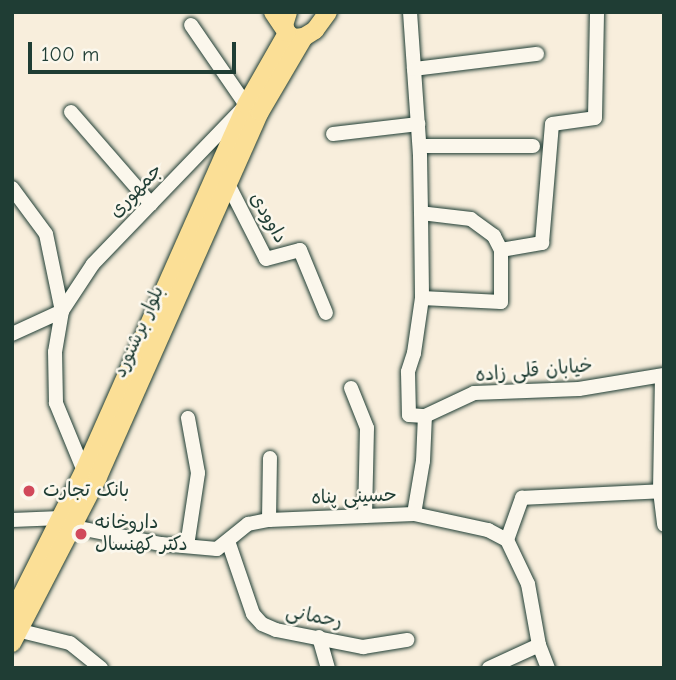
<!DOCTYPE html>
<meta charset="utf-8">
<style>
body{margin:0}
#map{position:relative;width:676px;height:680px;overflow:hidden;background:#f8eedc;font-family:"Comic Neue","Playpen Sans Arabic",sans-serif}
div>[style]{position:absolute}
.roads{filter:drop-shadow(0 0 2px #1f3d34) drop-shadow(0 0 2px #1f3d34)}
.minor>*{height:14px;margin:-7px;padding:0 7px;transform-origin:7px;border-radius:7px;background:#fbf7ec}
.major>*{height:18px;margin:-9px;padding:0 9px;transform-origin:9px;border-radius:9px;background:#fbdf96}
.dots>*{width:19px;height:19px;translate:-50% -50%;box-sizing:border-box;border:4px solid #fbf7ec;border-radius:50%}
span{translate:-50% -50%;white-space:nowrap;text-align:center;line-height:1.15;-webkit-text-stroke:5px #fbf7ec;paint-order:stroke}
.street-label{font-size:19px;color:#1f3d34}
.poi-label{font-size:19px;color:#1f3d34}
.left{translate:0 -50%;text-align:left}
.frame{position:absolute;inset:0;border:14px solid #1f3d34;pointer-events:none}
.scale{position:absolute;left:28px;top:42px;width:208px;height:32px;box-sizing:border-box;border:4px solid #1f3d34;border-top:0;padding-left:9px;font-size:21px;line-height:24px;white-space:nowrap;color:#1f3d34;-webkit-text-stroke:5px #fbf7ec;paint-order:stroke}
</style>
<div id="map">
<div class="roads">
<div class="minor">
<div style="left:410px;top:12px;width:144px;rotate:86deg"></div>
<div style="left:420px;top:156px;width:57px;rotate:89deg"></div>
<div style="left:421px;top:213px;width:85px;rotate:89.3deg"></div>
<div style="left:422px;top:298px;width:79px;rotate:2.9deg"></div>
<div style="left:501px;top:302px;width:52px;rotate:-90deg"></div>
<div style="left:501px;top:250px;width:16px;rotate:-117deg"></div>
<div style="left:494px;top:236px;width:29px;rotate:-144deg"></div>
<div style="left:471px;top:219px;width:50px;rotate:-173.2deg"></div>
<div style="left:414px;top:69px;width:124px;rotate:-7deg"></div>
<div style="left:71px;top:112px;width:122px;rotate:49deg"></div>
<div style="left:333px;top:134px;width:86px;rotate:-6.7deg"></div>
<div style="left:420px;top:146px;width:113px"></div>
<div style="left:227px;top:182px;width:86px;rotate:63.1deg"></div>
<div style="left:266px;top:259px;width:35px;rotate:-15deg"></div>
<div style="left:300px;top:250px;width:68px;rotate:67.6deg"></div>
<div style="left:12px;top:188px;width:57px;rotate:53.5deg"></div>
<div style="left:46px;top:234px;width:79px;rotate:78.3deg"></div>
<div style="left:501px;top:250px;width:42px;rotate:-9.7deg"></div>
<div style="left:542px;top:243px;width:119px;rotate:-85.2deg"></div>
<div style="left:552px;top:124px;width:43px;rotate:-7.9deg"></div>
<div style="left:595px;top:118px;width:106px;rotate:-88.9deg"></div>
<div style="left:422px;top:298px;width:56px;rotate:98.3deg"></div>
<div style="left:414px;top:353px;width:20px;rotate:108deg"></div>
<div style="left:408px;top:372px;width:43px;rotate:88.7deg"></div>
<div style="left:409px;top:415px;width:16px;rotate:4deg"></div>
<div style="left:425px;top:416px;width:54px;rotate:-25.1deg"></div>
<div style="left:474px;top:393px;width:105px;rotate:-2.2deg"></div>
<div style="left:579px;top:389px;width:86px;rotate:-9.4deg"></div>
<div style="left:12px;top:334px;width:55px;rotate:-24.7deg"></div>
<div style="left:662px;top:376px;width:115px;rotate:91deg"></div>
<div style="left:660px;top:491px;width:34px;rotate:83deg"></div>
<div style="left:351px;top:388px;width:43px;rotate:68.2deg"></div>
<div style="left:367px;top:428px;width:88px;rotate:91.3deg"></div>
<div style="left:84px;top:471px;width:74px;rotate:-112.4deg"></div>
<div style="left:56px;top:403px;width:51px;rotate:-91.1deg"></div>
<div style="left:55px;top:352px;width:42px;rotate:-80.3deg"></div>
<div style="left:62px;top:311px;width:56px;rotate:-56.6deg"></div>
<div style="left:93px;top:264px;width:221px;rotate:-46.1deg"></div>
<div style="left:246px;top:105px;width:97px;rotate:-124.5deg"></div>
<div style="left:414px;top:514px;width:54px;rotate:-80.4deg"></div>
<div style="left:423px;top:461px;width:45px;rotate:-87.5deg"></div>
<div style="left:12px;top:520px;width:49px;rotate:-2.3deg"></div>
<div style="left:269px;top:520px;width:62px;rotate:-89.1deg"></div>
<div style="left:74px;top:527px;width:89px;rotate:11.1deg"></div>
<div style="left:161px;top:544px;width:56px;rotate:5.1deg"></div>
<div style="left:217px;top:549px;width:40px;rotate:-39deg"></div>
<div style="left:248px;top:524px;width:21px;rotate:-11deg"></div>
<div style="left:269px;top:520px;width:145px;rotate:-2.4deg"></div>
<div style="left:414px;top:514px;width:76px;rotate:12.2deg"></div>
<div style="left:488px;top:530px;width:21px;rotate:28deg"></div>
<div style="left:507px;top:540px;width:49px;rotate:64.5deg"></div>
<div style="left:528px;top:584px;width:62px;rotate:79.8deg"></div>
<div style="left:539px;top:645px;width:25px;rotate:69deg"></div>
<div style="left:507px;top:540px;width:45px;rotate:-70.3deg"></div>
<div style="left:522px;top:498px;width:142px;rotate:-2.8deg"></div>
<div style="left:228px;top:541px;width:77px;rotate:71.1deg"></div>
<div style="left:253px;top:614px;width:13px;rotate:48deg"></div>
<div style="left:262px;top:624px;width:15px;rotate:23deg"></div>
<div style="left:276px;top:630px;width:89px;rotate:11.1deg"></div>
<div style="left:363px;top:647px;width:45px;rotate:-9deg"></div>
<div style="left:187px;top:546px;width:74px;rotate:-81.4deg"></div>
<div style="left:198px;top:473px;width:56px;rotate:-100.3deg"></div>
<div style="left:21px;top:631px;width:50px;rotate:13.8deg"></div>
<div style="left:70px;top:643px;width:40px;rotate:39deg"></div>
<div style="left:319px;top:637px;width:32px;rotate:74deg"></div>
<div style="left:489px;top:668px;width:55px;rotate:-24.7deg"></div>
</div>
<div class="major">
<div style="left:288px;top:12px;width:14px;rotate:107deg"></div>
<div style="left:284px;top:25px;width:9px;rotate:69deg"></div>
<div style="left:287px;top:33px;width:9px;rotate:36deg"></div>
<div style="left:294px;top:38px;width:10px;rotate:-6deg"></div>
<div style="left:304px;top:37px;width:13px;rotate:-32deg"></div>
<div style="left:315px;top:30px;width:22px;rotate:-54deg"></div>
<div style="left:12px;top:614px;width:160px;rotate:-63.3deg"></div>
<div style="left:84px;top:471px;width:400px;rotate:-66.1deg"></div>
<div style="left:246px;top:105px;width:83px;rotate:-60.3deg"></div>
<div style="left:287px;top:33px;width:25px;rotate:-124deg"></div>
<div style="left:12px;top:643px;width:187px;rotate:-62.6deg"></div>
<div style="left:98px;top:477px;width:399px;rotate:-66.1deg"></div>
<div style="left:260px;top:112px;width:87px;rotate:-59.6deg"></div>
</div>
</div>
<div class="dots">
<div style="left:29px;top:491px;background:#d1495b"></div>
<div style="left:81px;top:534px;background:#d1495b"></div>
</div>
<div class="street-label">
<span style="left:136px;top:191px;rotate:-46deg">جمهوری</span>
<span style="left:268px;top:218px;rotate:60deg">داوودی</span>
<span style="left:139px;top:332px;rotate:-66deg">بلوار برشنورد</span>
<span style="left:534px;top:371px;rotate:-5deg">خیابان قلی زاده</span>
<span style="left:354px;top:497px;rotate:-2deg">حسینی پناه</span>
<span style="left:314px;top:617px;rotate:11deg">رحمانی</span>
</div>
<div class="poi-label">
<span class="left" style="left:43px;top:491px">بانک تجارت</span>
<span class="left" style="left:95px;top:534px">داروخانه<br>دکتر کهنسال</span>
</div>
<div class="frame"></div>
<div class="scale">100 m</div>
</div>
